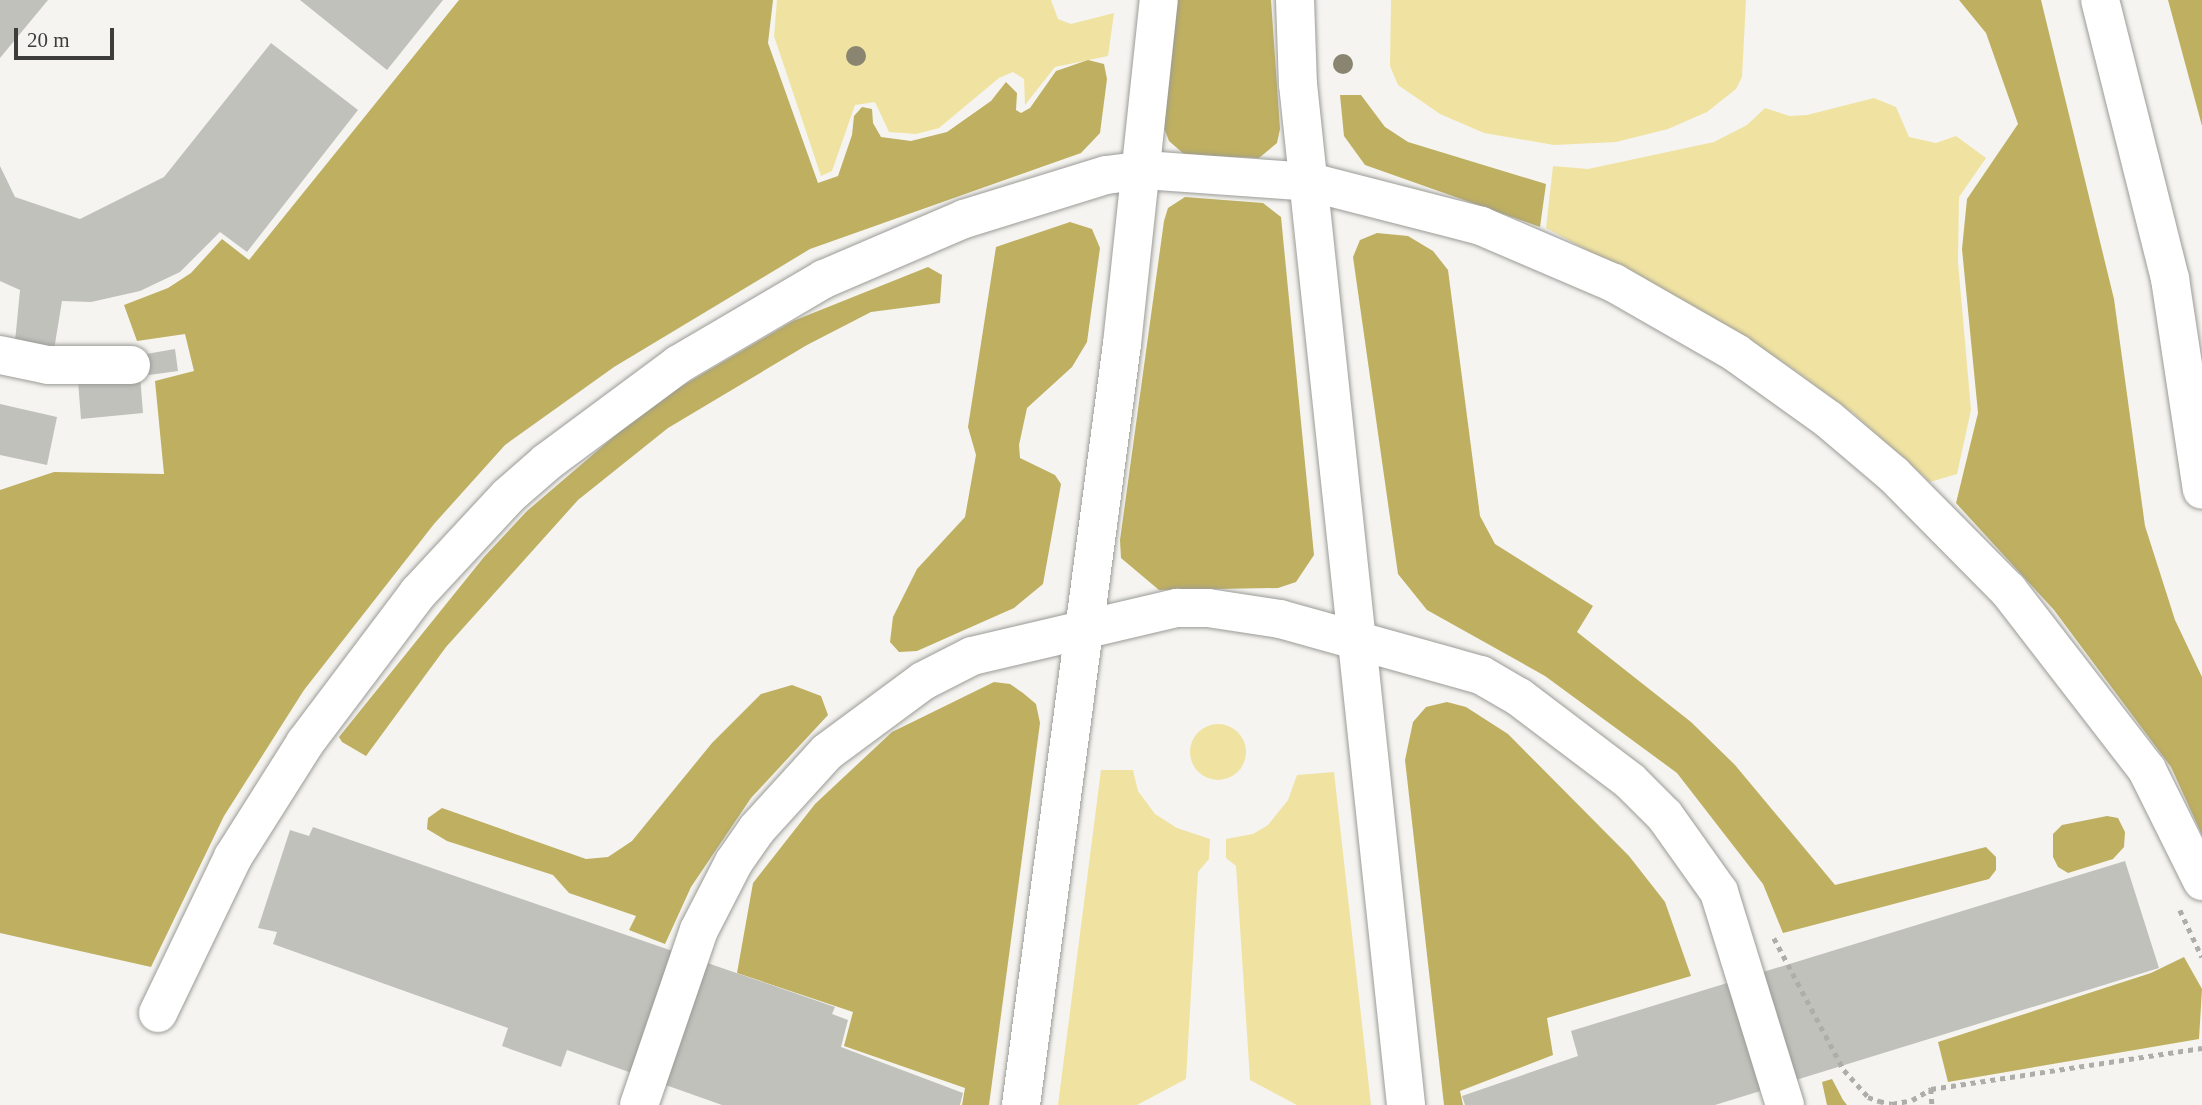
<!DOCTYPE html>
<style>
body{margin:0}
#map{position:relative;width:2202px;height:1105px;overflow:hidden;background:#f5f4f0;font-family:Georgia,serif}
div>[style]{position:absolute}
.green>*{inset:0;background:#f0e3a2}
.round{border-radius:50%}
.forest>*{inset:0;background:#beaf61}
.building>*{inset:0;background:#c1c1bc}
.path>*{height:4.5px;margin-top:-2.25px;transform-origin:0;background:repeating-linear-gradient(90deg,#adada9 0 5px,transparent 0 10px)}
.roads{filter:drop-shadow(0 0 2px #9b9b97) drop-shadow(0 0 2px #9b9b97)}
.minor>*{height:38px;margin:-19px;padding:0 19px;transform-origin:19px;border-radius:19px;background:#fff}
.trees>*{width:20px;height:20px;margin:-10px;border-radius:50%;background:#8a8570}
span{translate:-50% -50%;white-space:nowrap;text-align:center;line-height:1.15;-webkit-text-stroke:7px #f5f4f0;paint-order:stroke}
.scale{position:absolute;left:14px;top:28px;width:100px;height:32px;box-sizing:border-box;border:4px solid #3d3d3b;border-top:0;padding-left:9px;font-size:21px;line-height:24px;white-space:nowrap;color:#3d3d3b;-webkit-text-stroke:5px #f5f4f0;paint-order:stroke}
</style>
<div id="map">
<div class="green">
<div style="clip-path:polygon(777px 0,1051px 0,1058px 19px,1071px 24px,1114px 13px,1108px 56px,1055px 67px,1025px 105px,1024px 79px,1013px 72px,999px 78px,939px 128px,916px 134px,889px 132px,875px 102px,855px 105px,832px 171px,821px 176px,774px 36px)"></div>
<div style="clip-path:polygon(1391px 0,1746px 0,1742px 77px,1736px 89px,1707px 112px,1668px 129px,1616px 142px,1554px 145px,1484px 133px,1440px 114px,1398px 85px,1390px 66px)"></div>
<div style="clip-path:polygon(1874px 98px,1896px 107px,1909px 137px,1936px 143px,1956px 136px,1986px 158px,1959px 197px,1958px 262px,1971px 410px,1957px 474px,1930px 482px,1853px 413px,1789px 366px,1726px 325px,1546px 228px,1553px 166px,1588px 169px,1714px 142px,1747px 125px,1765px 108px,1790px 116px,1807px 115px)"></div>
<div class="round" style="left:1190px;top:724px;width:56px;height:56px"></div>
<div style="clip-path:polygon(1101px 770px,1133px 770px,1138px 791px,1155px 814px,1177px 828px,1210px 839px,1209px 859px,1198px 872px,1186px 1079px,1137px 1105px,1058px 1105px)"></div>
<div style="clip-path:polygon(1334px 772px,1371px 1105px,1297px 1105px,1250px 1080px,1236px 866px,1226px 858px,1226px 839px,1253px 834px,1268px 825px,1288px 800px,1297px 775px)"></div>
</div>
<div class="forest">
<div style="clip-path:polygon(459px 0,773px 0,768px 43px,818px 183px,838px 176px,852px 135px,854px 116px,862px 107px,872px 109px,873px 123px,881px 137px,911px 141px,947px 132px,991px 101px,1006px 82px,1017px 93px,1016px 110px,1021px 113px,1030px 108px,1056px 71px,1088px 60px,1104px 64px,1107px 79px,1100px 133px,1081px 153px,810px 249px,614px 367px,505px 445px,434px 524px,304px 690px,224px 816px,151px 967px,0 933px,0 490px,54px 472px,164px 474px,155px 381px,194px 371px,185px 334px,137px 341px,124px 305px,168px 288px,191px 273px,222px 239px,249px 260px)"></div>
<div style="clip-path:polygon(1175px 0,1271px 0,1280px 129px,1277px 143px,1259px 158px,1185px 155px,1169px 141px,1164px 128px)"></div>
<div style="clip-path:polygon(1959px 0,2041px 0,2114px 299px,2145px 526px,2175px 620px,2202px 677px,2202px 835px,2171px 767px,2054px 610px,1956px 503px,1978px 413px,1962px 249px,1967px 199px,2018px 124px,1986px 33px)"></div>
<div style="clip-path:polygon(2168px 0,2202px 0,2202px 126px)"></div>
<div style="clip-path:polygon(1340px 95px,1361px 95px,1385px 127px,1408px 142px,1546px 184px,1540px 227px,1365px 165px,1344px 136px)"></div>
<div style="clip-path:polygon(1185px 197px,1263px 203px,1281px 217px,1314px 555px,1296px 582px,1278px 588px,1159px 590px,1121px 558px,1120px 540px,1164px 221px,1168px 208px)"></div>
<div style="clip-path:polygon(1070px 222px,1092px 229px,1100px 248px,1087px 342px,1072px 367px,1027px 408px,1019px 445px,1020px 458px,1055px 475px,1061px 484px,1043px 584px,1014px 608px,917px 651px,899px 652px,890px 642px,893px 617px,917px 569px,965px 517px,976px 455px,968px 427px,996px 247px)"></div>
<div style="clip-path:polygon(1377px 233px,1408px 236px,1433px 251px,1448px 270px,1480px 516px,1495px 544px,1593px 606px,1577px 632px,1691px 722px,1735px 765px,1835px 885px,1986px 847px,1996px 857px,1996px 870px,1989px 879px,1783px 933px,1763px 884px,1677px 773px,1545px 676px,1427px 610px,1398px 574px,1353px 257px,1360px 240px)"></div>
<div style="clip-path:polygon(928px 267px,942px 275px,940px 303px,871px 312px,807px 345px,668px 428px,578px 500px,446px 647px,366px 756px,342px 742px,339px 737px,484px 557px,527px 511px,631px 422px,675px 390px,793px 321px)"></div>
<div style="clip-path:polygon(994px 682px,1010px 684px,1023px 693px,1036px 704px,1040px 723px,989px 1105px,962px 1105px,965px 1088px,844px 1046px,853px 1012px,737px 973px,753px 883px,815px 804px,892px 732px)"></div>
<div style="clip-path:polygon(792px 685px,821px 696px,828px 715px,751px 798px,691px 887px,665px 944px,629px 930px,636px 916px,569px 893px,553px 875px,447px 841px,427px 829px,428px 818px,442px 808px,586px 859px,608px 857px,632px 841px,712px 743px,761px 694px)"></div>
<div style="clip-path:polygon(1447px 702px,1466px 707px,1508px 734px,1629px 856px,1665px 902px,1691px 976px,1547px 1018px,1553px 1055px,1460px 1091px,1463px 1105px,1444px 1105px,1405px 760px,1413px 722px,1426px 707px)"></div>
<div style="clip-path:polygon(2107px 816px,2118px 818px,2125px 832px,2124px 847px,2113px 859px,2068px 873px,2058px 867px,2053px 857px,2053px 834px,2062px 825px)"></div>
<div style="clip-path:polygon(2184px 957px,2202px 989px,2199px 1039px,1948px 1082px,1938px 1042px,2151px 973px)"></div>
<div style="clip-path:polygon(1832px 1079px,1843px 1100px,1847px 1105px,1827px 1105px,1822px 1082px)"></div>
</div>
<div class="building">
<div style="clip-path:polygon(0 0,48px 0,0 58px)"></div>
<div style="clip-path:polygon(300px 0,443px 0,387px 70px)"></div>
<div style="clip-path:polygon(271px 43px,358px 110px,247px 252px,220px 232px,180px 272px,140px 291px,91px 302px,62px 301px,53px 356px,14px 352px,20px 290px,0 281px,0 166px,15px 197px,80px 219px,164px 177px)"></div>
<div style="clip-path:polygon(175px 349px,178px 371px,149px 375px,146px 354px)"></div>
<div style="clip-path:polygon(140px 375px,143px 413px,81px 419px,78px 381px)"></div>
<div style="clip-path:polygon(0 404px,57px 417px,47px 465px,0 455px)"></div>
<div style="clip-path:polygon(313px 827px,835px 1007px,832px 1014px,848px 1020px,841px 1047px,963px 1093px,960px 1105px,722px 1105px,567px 1050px,561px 1067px,502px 1046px,508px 1028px,273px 944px,277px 932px,258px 928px,290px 830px,309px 836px)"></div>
<div style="clip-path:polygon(2125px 861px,2159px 968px,1715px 1105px,1465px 1105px,1462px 1096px,1578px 1056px,1571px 1031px)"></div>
</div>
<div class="path">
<div style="left:2180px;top:910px;width:52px;rotate:64.9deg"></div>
<div style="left:1774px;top:938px;width:149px;rotate:62.1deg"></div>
<div style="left:1844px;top:1070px;width:36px;rotate:48deg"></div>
<div style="left:1868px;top:1097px;width:12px;rotate:20deg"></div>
<div style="left:1879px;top:1101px;width:13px;rotate:13deg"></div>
<div style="left:1892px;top:1104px;width:20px;rotate:-11deg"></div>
<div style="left:1912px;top:1100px;width:22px;rotate:-30deg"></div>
<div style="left:1931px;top:1089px;width:274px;rotate:-8.6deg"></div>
<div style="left:1931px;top:1089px;width:16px;rotate:86deg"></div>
</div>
<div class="roads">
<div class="minor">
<div style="left:1295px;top:0;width:84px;rotate:88deg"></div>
<div style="left:1298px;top:84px;width:1027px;rotate:83.96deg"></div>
<div style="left:2100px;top:0;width:288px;rotate:75.9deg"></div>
<div style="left:2170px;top:279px;width:213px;rotate:81.4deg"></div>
<div style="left:0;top:355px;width:49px;rotate:11.8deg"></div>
<div style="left:48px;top:365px;width:83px"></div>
<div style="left:158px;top:1013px;width:173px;rotate:-64.3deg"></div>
<div style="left:233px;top:857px;width:135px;rotate:-57.7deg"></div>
<div style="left:305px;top:743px;width:188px;rotate:-53deg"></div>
<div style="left:418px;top:593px;width:132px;rotate:-47.1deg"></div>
<div style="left:508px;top:496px;width:52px;rotate:-41.1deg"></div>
<div style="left:547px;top:462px;width:164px;rotate:-36.6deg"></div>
<div style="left:679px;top:364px;width:168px;rotate:-30.4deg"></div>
<div style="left:824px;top:279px;width:152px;rotate:-23.2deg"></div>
<div style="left:964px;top:219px;width:149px;rotate:-17.2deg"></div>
<div style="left:1106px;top:175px;width:38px;rotate:-7deg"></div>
<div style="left:1144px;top:170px;width:166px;rotate:4.1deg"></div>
<div style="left:1310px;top:182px;width:177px;rotate:14.4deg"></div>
<div style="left:1481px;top:226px;width:145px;rotate:23.2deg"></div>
<div style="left:1614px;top:283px;width:141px;rotate:29.8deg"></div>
<div style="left:1736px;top:353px;width:113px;rotate:35.7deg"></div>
<div style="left:1828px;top:419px;width:87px;rotate:40.3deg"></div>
<div style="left:1894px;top:475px;width:162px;rotate:45.3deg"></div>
<div style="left:2008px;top:590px;width:227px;rotate:52.3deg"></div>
<div style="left:2147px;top:770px;width:124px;rotate:63.6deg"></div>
<div style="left:639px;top:1105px;width:185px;rotate:-71.1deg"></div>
<div style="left:699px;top:930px;width:76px;rotate:-62.8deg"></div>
<div style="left:734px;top:862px;width:40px;rotate:-55.1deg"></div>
<div style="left:757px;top:829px;width:104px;rotate:-47.7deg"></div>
<div style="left:827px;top:752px;width:119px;rotate:-36.5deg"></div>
<div style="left:923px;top:681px;width:55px;rotate:-27deg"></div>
<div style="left:972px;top:656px;width:211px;rotate:-13.2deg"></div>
<div style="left:1177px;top:608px;width:31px"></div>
<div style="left:1208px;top:608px;width:73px;rotate:8.7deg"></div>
<div style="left:1280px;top:619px;width:209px;rotate:15.6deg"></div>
<div style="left:1481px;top:675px;width:44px;rotate:30.1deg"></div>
<div style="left:1519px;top:697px;width:139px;rotate:37.1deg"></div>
<div style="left:1630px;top:781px;width:49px;rotate:45deg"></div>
<div style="left:1665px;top:816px;width:93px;rotate:54.6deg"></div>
<div style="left:1719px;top:892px;width:223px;rotate:72.8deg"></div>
<div style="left:1021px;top:1105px;width:768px;rotate:-82.44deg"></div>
<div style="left:1122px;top:344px;width:346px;rotate:-83.9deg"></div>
</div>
</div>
<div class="trees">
<div style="left:856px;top:56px"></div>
<div style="left:1343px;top:64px"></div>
</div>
<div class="scale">20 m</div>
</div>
